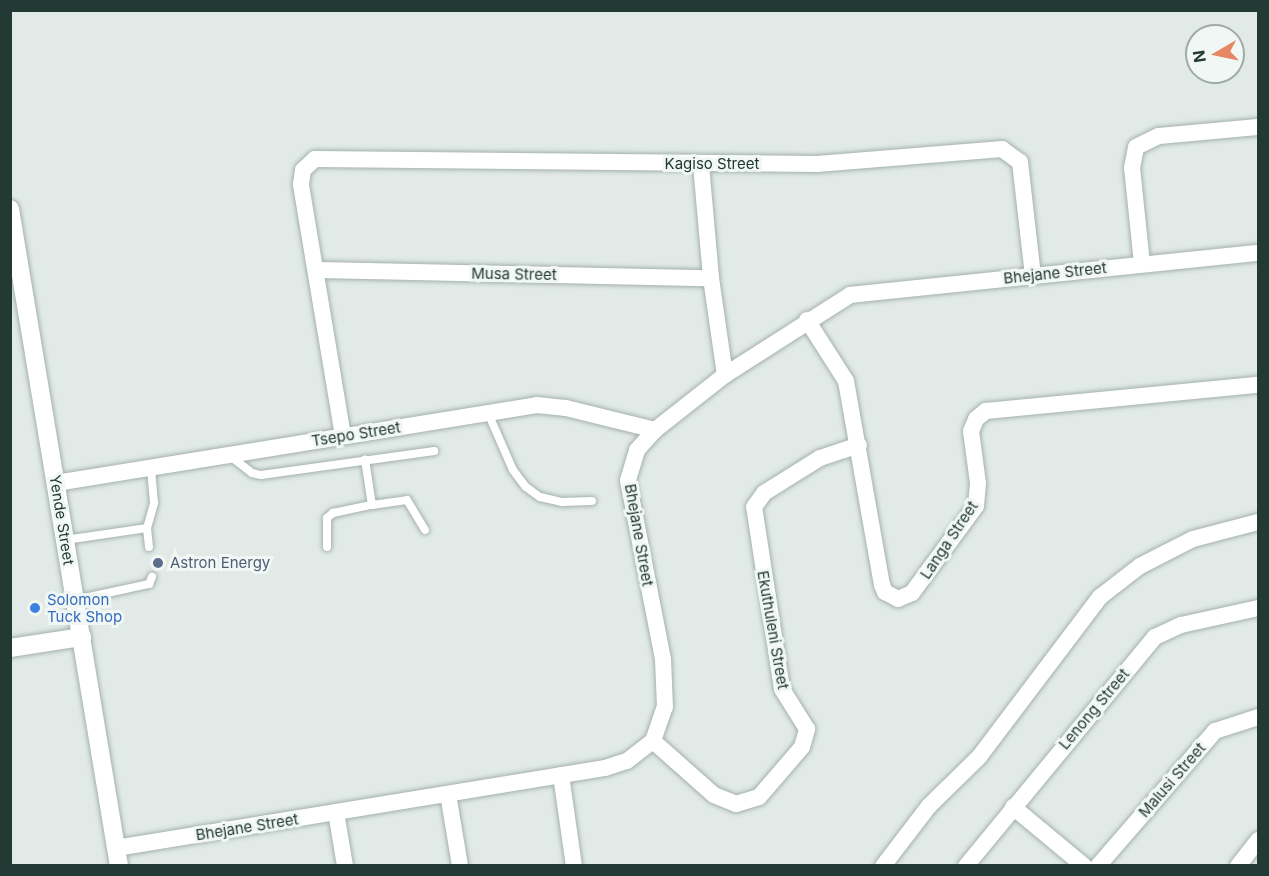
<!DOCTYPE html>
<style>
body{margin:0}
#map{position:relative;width:1269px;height:876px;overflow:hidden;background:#e1eae6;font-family:Inter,sans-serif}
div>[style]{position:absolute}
.roads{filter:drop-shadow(0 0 2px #a4b1ad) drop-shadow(0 0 2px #a4b1ad)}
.lane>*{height:8px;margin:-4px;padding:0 4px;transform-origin:4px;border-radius:4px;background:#fff}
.street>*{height:16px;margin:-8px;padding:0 8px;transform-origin:8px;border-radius:8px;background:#fff}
.secondary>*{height:18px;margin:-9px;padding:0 9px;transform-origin:9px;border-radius:9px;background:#fff}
.dots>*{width:16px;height:16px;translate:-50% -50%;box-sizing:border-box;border:3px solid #f1f7f4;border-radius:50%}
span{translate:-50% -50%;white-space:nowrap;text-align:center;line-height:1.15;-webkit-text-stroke:6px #f1f7f4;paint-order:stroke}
.street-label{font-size:15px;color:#233934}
.service-label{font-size:15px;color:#4e5e75}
.left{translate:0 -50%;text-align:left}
.shop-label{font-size:15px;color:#366cbe}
.frame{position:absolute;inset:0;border:12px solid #233934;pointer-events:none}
.north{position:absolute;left:1185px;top:24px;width:60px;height:60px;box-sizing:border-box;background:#f1f7f4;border:2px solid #9faba7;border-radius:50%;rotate:261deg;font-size:16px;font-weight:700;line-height:24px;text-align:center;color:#233934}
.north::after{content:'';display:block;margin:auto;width:21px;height:27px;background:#e68663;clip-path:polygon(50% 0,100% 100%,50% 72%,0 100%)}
</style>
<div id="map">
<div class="roads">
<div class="lane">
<div style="left:488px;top:413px;width:62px;rotate:66.3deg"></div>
<div style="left:513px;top:470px;width:21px;rotate:53deg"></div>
<div style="left:526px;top:487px;width:17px;rotate:36deg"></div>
<div style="left:540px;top:497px;width:23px;rotate:13deg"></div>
<div style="left:562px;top:502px;width:30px;rotate:-2deg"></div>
<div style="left:229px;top:455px;width:29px;rotate:38deg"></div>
<div style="left:252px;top:473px;width:9px;rotate:13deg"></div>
<div style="left:261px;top:475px;width:175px;rotate:-7.9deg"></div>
<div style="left:372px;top:505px;width:35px;rotate:-8deg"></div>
<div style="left:407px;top:500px;width:35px;rotate:59deg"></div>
<div style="left:65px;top:540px;width:83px;rotate:-8.3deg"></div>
<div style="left:149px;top:547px;width:19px;rotate:-96deg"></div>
<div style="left:147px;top:528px;width:26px;rotate:-74deg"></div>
<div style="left:154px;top:503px;width:35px;rotate:-95deg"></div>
<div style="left:327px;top:547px;width:29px;rotate:-90deg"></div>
<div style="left:327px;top:518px;width:8px;rotate:-40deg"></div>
<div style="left:333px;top:513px;width:40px;rotate:-12deg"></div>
<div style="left:372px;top:505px;width:46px;rotate:-98.8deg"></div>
<div style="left:75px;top:600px;width:76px;rotate:-12.2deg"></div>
<div style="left:149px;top:584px;width:8px;rotate:-67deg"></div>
</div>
<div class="street">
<div style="left:701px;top:165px;width:113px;rotate:84.9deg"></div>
<div style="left:711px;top:278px;width:98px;rotate:81.8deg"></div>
<div style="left:1142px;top:264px;width:97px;rotate:-95.9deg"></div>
<div style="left:1132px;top:168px;width:21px;rotate:-79deg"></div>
<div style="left:1136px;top:147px;width:25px;rotate:-26deg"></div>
<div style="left:1159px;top:136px;width:99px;rotate:-5.2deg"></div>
<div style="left:316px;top:270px;width:395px;rotate:1.2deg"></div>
<div style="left:807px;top:320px;width:72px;rotate:57.4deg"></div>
<div style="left:846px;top:381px;width:207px;rotate:80deg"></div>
<div style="left:882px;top:585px;width:8px;rotate:67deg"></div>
<div style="left:885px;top:592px;width:15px;rotate:28deg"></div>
<div style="left:898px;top:599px;width:15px;rotate:-23deg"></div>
<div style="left:912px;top:593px;width:108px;rotate:-53.7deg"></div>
<div style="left:976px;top:506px;width:23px;rotate:-85deg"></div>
<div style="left:978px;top:483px;width:52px;rotate:-97.7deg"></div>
<div style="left:971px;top:431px;width:13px;rotate:-67deg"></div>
<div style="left:976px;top:419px;width:13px;rotate:-39deg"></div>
<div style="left:986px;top:411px;width:273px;rotate:-5.5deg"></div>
<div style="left:343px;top:436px;width:255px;rotate:-99.5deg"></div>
<div style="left:301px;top:184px;width:14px;rotate:-82deg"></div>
<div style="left:303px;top:170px;width:16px;rotate:-43deg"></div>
<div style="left:315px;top:159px;width:502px;rotate:0.57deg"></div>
<div style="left:817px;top:164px;width:186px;rotate:-4.6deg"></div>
<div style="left:1002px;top:149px;width:22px;rotate:36deg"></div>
<div style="left:1020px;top:162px;width:115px;rotate:83.5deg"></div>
<div style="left:56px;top:483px;width:487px;rotate:-9.2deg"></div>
<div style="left:537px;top:405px;width:29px;rotate:6deg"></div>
<div style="left:566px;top:408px;width:92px;rotate:13.9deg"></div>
<div style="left:653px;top:741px;width:81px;rotate:41.5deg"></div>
<div style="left:714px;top:795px;width:24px;rotate:22deg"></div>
<div style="left:736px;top:804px;width:24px;rotate:-17deg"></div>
<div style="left:759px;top:797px;width:66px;rotate:-49.3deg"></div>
<div style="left:802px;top:747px;width:19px;rotate:-74deg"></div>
<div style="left:807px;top:729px;width:47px;rotate:-122deg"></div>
<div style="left:782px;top:689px;width:184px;rotate:-98.7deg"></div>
<div style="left:754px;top:507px;width:17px;rotate:-54deg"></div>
<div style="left:764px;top:493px;width:66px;rotate:-32deg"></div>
<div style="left:820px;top:458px;width:41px;rotate:-18.4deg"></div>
<div style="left:561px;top:775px;width:92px;rotate:81.9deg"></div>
<div style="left:448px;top:794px;width:73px;rotate:80.5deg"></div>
<div style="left:1013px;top:807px;width:92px;rotate:39.7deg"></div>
<div style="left:336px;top:812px;width:55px;rotate:80.5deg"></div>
<div style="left:116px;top:848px;width:496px;rotate:-9.3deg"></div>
<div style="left:605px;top:768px;width:23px;rotate:-18deg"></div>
<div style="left:627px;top:761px;width:33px;rotate:-38deg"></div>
<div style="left:653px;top:741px;width:36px;rotate:-71deg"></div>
<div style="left:665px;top:707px;width:48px;rotate:-92.4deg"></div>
<div style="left:663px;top:659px;width:182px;rotate:-101.1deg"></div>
<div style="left:628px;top:480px;width:31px;rotate:-73deg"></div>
<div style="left:637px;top:450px;width:27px;rotate:-48deg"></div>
<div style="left:655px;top:430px;width:89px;rotate:-38.2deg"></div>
<div style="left:725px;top:375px;width:148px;rotate:-32.6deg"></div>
<div style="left:850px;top:295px;width:410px;rotate:-5.9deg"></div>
<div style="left:883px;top:866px;width:76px;rotate:-52.5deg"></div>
<div style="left:929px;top:806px;width:70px;rotate:-44.4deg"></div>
<div style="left:979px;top:757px;width:201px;rotate:-52.9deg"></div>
<div style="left:1100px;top:597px;width:51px;rotate:-37.8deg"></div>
<div style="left:1140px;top:566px;width:59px;rotate:-27deg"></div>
<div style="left:1193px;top:539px;width:67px;rotate:-14.7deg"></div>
<div style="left:966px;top:866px;width:297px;rotate:-50.5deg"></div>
<div style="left:1155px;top:637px;width:29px;rotate:-25deg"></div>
<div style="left:1181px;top:625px;width:79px;rotate:-12.4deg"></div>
<div style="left:1098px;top:866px;width:179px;rotate:-49.1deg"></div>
<div style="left:1215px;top:731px;width:45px;rotate:-18deg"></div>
<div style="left:1238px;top:866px;width:33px;rotate:-52deg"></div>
</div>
<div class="secondary">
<div style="left:10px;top:209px;width:666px;rotate:80.58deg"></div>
<div style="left:10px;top:648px;width:73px;rotate:-8.7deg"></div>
</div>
</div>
<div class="dots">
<div style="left:158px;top:563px;background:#5c6f8a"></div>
<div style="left:35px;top:608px;background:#3f7fe0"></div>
</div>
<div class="street-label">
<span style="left:712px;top:164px">Kagiso Street</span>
<span style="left:1055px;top:273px;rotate:-6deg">Bhejane Street</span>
<span style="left:514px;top:274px;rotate:1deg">Musa Street</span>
<span style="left:356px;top:434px;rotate:-9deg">Tsepo Street</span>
<span style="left:62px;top:520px;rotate:81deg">Yende Street</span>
<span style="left:639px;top:535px;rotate:80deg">Bhejane Street</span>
<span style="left:949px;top:540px;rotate:-56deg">Langa Street</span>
<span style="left:773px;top:630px;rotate:80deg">Ekuthuleni Street</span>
<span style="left:1094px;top:709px;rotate:-50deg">Lenong Street</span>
<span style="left:1172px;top:780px;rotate:-49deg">Malusi Street</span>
<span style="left:247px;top:827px;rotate:-9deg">Bhejane Street</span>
</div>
<div class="service-label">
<span class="left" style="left:170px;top:563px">Astron Energy</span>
</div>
<div class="shop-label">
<span class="left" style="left:47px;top:608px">Solomon<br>Tuck Shop</span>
</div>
<div class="frame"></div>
<div class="north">N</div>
</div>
